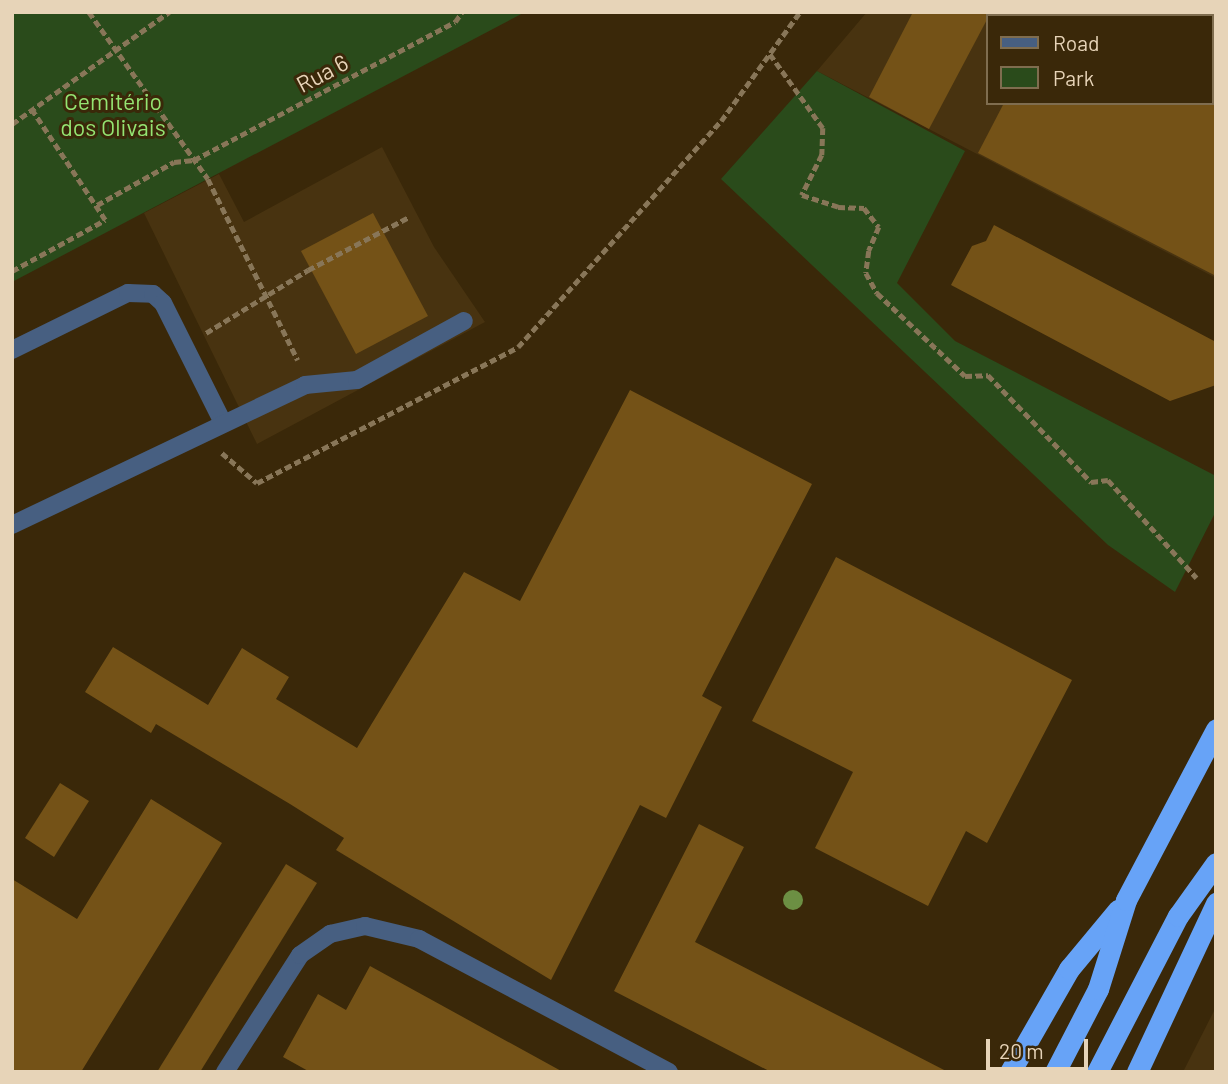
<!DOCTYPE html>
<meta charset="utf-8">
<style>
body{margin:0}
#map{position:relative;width:1228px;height:1084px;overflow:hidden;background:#3a2809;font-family:Barlow,sans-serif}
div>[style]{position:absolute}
.built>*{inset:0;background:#483310}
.green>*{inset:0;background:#2a4b1b}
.building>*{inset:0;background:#745217}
.path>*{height:4.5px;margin-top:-2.25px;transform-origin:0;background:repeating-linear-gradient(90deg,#887658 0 7px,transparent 0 10.5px)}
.minor>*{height:18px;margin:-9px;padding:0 9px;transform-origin:9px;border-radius:9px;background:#475f81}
.highway>*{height:21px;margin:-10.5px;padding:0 10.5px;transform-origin:10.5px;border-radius:10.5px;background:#67a3f7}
.trees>*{width:20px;height:20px;margin:-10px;border-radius:50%;background:#6c8f43}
span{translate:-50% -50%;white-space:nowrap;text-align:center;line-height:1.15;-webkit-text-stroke:6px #3a2809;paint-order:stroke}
.street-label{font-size:23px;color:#e7d4b8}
.park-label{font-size:23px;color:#94e472}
.frame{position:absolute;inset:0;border:14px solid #e7d4b8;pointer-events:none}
.legend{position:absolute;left:986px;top:14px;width:228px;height:91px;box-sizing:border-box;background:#3a2809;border:2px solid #7f6d4f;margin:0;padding:9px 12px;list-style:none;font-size:21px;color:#e7d4b8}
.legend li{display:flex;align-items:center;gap:14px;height:35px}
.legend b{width:35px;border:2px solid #7f6d4f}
.scale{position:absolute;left:986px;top:1039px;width:102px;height:32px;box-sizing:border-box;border:4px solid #e7d4b8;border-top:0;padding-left:9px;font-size:21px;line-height:24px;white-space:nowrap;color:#e7d4b8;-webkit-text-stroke:5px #3a2809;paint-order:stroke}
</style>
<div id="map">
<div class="built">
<div style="clip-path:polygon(evenodd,867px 12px,1216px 12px,1216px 278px,817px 71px,867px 12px,988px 16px,1212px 16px,1212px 103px,988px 103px,988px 16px)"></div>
<div style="clip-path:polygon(382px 147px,434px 247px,485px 322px,257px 444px,144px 213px,219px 174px,244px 222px)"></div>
<div style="clip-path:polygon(1216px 1007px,1216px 1072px,1183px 1072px)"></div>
</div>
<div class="green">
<div style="clip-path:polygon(12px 12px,525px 12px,12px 282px)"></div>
<div style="clip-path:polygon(817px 71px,965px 151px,897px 283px,955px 341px,1216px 476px,1216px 511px,1175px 592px,1108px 545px,721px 179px)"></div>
</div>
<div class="building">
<div style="clip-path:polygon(913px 12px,991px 12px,929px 129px,869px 97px)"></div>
<div style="clip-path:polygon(1004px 103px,1216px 103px,1216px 276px,978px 153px)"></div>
<div style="clip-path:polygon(373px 213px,428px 316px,356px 354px,301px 251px)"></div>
<div style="clip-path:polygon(994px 225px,1216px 342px,1216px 385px,1170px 401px,951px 285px,972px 246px,986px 241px)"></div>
<div style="clip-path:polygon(630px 390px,812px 484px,702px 696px,722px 707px,666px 818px,640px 805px,551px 980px,336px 850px,344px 838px,290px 804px,156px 724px,151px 733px,85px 692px,113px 647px,208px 705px,242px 648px,289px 677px,276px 699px,357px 748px,464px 572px,520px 601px)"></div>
<div style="clip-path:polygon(836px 557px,1072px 680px,987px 843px,966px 831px,928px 906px,815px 848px,853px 772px,752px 721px)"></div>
<div style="clip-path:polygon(60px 783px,89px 801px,54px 857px,25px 838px)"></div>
<div style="clip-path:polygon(151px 799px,222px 843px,81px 1072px,12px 1072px,12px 879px,77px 919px)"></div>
<div style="clip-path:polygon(699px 824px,744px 847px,695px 942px,948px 1072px,771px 1072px,614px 991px)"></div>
<div style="clip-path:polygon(286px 864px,317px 883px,200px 1072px,157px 1072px)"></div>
<div style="clip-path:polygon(370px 966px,563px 1072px,310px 1072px,283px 1057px,318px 994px,346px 1010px)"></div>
</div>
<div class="path">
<div style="left:89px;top:12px;width:205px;rotate:54.5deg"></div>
<div style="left:208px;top:179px;width:202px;rotate:63.6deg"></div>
<div style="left:770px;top:54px;width:91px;rotate:54.4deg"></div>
<div style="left:823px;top:128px;width:27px;rotate:92deg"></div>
<div style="left:822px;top:155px;width:45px;rotate:116.6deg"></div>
<div style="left:802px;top:195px;width:38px;rotate:18deg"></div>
<div style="left:838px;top:207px;width:26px;rotate:2deg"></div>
<div style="left:864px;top:208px;width:24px;rotate:52deg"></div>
<div style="left:879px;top:227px;width:26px;rotate:113deg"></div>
<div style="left:869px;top:251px;width:22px;rotate:98deg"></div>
<div style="left:866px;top:273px;width:23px;rotate:61deg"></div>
<div style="left:877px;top:293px;width:121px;rotate:43.3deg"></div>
<div style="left:965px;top:376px;width:23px;rotate:-2deg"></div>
<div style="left:988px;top:375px;width:149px;rotate:46.1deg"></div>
<div style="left:1091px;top:482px;width:17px;rotate:-7deg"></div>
<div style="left:1108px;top:480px;width:132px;rotate:47.8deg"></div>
<div style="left:12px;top:124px;width:193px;rotate:-35.5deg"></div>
<div style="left:97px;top:205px;width:88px;rotate:-29.2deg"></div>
<div style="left:174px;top:162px;width:20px;rotate:-6deg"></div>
<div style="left:194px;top:160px;width:295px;rotate:-27.9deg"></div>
<div style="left:455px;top:22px;width:12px;rotate:-55deg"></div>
<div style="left:12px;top:271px;width:106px;rotate:-28.7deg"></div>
<div style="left:105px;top:220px;width:132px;rotate:-123.6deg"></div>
<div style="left:206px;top:333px;width:120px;rotate:-31.7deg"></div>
<div style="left:308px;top:270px;width:114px;rotate:-27.7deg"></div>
<div style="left:222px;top:453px;width:46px;rotate:40.6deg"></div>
<div style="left:257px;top:483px;width:294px;rotate:-27.5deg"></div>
<div style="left:518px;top:347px;width:304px;rotate:-48.1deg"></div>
<div style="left:721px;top:121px;width:135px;rotate:-54.1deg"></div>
</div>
<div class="minor">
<div style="left:12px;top:350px;width:129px;rotate:-26.2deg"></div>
<div style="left:128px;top:293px;width:25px;rotate:2deg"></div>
<div style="left:153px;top:294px;width:13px;rotate:42deg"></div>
<div style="left:163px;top:303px;width:134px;rotate:63.4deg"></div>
<div style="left:12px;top:525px;width:325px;rotate:-25.5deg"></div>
<div style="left:305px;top:385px;width:52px;rotate:-5.5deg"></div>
<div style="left:357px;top:380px;width:122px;rotate:-28.9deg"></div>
<div style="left:225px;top:1072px;width:139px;rotate:-57.3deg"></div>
<div style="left:300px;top:955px;width:37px;rotate:-35deg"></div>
<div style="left:330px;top:934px;width:36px;rotate:-13deg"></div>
<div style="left:365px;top:926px;width:56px;rotate:13.5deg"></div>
<div style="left:419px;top:939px;width:283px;rotate:28deg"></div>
</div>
<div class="highway">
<div style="left:1010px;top:1072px;width:119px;rotate:-60.2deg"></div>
<div style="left:1069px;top:969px;width:77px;rotate:-50.3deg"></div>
<div style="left:1055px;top:1072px;width:93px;rotate:-62.6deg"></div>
<div style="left:1098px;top:989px;width:93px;rotate:-72.5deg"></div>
<div style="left:1126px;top:900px;width:193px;rotate:-62.2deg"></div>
<div style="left:1097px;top:1072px;width:176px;rotate:-62.6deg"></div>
<div style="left:1178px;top:916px;width:65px;rotate:-54.4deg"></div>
<div style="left:1137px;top:1072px;width:187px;rotate:-64.9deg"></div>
</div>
<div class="trees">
<div style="left:793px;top:900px"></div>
</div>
<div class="street-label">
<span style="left:322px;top:73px;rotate:-28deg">Rua 6</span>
</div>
<div class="park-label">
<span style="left:113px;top:114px">Cemitério<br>dos Olivais</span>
</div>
<div class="frame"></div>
<ul class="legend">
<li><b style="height:9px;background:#475f81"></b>Road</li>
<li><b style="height:19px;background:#2a4b1b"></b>Park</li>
</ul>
<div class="scale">20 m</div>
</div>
